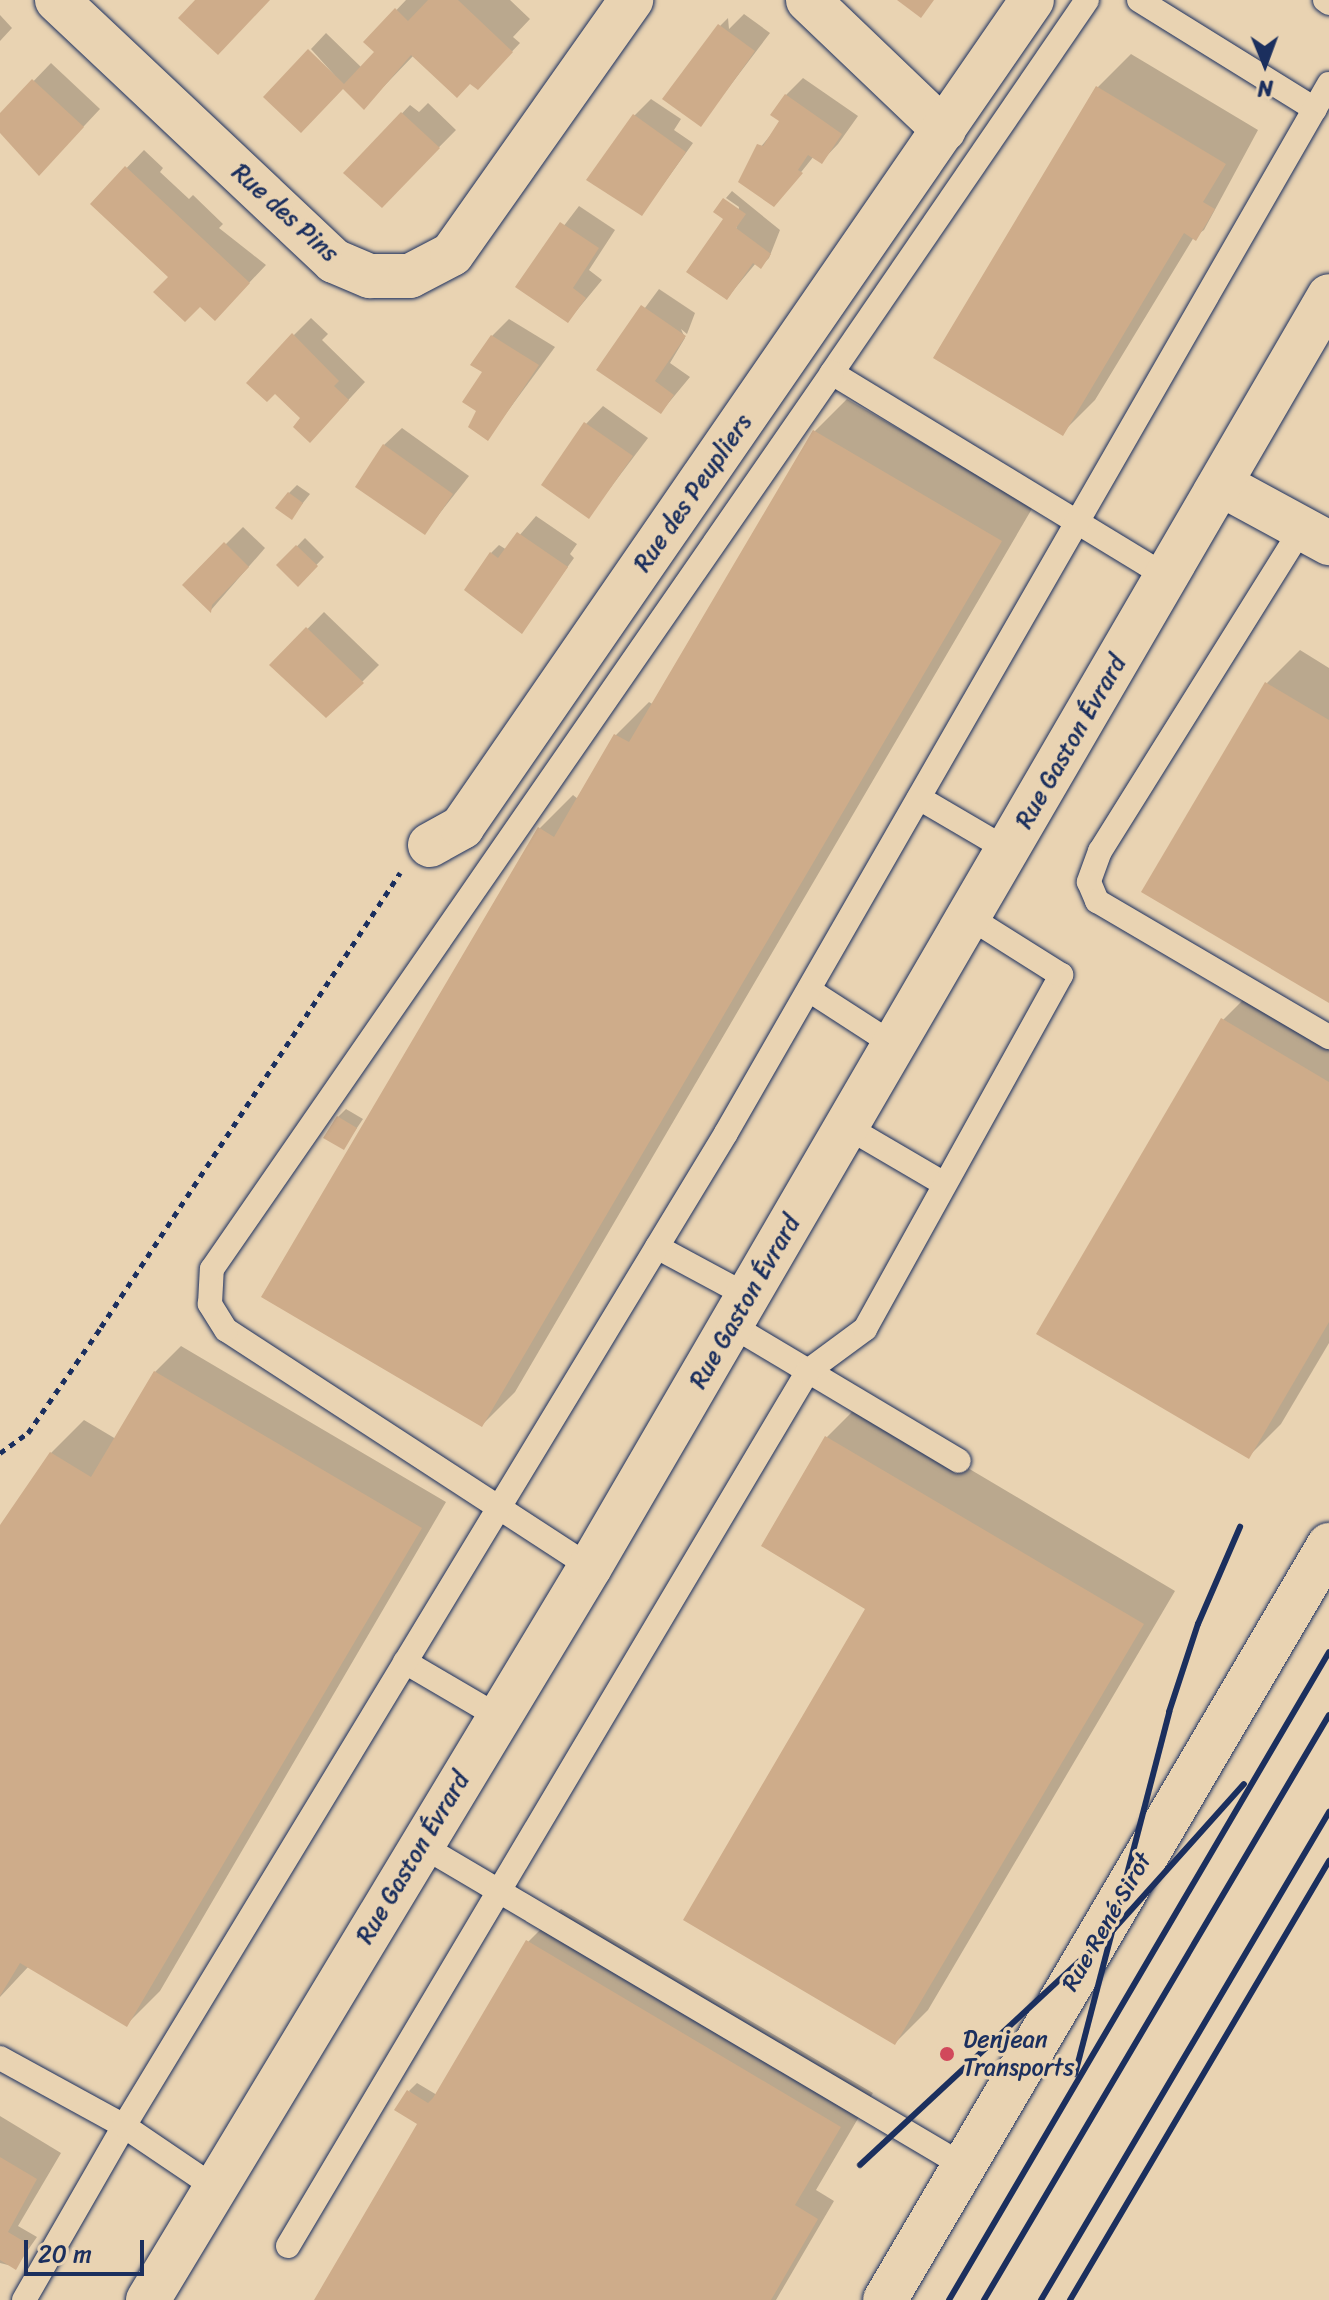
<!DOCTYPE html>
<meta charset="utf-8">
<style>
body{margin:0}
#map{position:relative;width:1329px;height:2300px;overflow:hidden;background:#e9d3b2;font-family:Sriracha,sans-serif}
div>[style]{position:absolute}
.shadow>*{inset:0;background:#0003}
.building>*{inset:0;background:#ceac8a}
.path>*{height:5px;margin-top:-2.5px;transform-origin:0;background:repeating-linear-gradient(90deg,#1b2f5e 0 6px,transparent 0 12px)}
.roads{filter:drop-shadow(0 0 2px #1b2f5e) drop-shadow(0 0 2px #1b2f5e)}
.lane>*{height:24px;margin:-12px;padding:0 12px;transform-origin:12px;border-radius:12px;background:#e9d3b2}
.street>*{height:44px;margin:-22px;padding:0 22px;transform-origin:22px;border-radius:22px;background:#e9d3b2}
.rail>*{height:6px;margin:-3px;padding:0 3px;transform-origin:3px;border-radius:3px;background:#1b2f5e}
.dots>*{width:22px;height:22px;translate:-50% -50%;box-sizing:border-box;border:4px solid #e9d3b2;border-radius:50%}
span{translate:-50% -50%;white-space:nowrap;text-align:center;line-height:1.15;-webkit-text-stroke:7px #e9d3b2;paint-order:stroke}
.street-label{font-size:24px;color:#1b2f5e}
.poi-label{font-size:24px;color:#1b2f5e}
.left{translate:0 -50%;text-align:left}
.north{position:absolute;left:1225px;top:24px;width:80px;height:80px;-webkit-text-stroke:6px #e9d3b2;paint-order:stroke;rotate:179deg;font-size:22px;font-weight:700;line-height:32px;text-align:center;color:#1b2f5e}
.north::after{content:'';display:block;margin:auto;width:28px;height:36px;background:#1b2f5e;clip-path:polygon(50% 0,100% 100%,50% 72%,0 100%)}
.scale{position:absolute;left:24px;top:2240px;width:120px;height:36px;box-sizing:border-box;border:4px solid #1b2f5e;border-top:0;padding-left:10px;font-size:24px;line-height:28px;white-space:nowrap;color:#1b2f5e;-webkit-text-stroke:6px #e9d3b2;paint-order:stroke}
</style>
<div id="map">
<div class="shadow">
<div style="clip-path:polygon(406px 0,510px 0,530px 19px,513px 37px,520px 43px,486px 79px,477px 88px,471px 81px,457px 95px,414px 55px,364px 107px,343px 87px,301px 130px,266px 97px,308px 52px,346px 88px,311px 49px,326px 33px,362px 68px,377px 52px,366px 42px)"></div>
<div style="clip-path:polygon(744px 14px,770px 33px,701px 124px,720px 26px,728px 18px,729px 29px)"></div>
<div style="clip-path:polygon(0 15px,12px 28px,0 41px)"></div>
<div style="clip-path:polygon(1131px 54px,1258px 130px,1204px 230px,1194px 237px,1095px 400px,1062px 433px,936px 357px,1098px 87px)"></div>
<div style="clip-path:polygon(51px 63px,100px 109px,56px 156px,0 130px,0 116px)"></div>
<div style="clip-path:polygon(803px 78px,858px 116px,838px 144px,821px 162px,814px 156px,790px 186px,751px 159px,782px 121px,786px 95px)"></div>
<div style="clip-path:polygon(651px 99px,681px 119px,674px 130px,693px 143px,642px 214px,634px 116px)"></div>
<div style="clip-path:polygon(428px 103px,456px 130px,382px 205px,389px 127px,410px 105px,419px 112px)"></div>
<div style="clip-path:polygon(144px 150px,163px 168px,160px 172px,189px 199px,193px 195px,223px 224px,219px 228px,266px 265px,232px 301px,171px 277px,92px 204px)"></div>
<div style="clip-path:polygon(732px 191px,780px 230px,769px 258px,761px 266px,756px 263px,727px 298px,739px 207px,726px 198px)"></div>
<div style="clip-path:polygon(579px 206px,615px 230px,589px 270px,602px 280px,568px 321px,518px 286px)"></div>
<div style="clip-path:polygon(659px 289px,695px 313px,687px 334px,681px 329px,685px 338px,670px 363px,690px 377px,661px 412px,599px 370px)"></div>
<div style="clip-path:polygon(311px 318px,328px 334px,322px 340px,365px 382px,327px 423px,303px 418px,294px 335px)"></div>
<div style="clip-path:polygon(509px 319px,555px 347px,488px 438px,485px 372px,492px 336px)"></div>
<div style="clip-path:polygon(847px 399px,1033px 507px,515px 1392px,482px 1425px,540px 828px,573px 795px,578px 799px,616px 735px,649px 702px,654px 705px,814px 432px)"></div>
<div style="clip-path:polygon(603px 406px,648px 438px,589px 516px,586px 424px)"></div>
<div style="clip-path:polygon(402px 428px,469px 476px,425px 532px,384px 445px)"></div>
<div style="clip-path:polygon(297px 485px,310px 494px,291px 518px,289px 493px)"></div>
<div style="clip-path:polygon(536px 516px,577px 544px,570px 554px,574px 558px,521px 632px,491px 553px,499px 545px,507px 550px)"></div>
<div style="clip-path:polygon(243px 527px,265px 548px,211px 610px,185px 585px)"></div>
<div style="clip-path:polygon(305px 538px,324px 557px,298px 584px,279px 565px)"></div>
<div style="clip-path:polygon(324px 612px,379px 665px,362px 682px,272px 665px)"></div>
<div style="clip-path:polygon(1300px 650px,1329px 668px,1329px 1001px,1267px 683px)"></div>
<div style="clip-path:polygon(1256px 987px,1329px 1030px,1329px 1343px,1281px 1424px,1248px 1457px,1223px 1020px)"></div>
<div style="clip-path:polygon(346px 1109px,363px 1119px,344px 1147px,338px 1117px)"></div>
<div style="clip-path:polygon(181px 1346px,446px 1502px,160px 1991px,127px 2024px,29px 1966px,0 1997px,0 1529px,51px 1453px,84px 1420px,116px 1439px,155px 1372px)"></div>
<div style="clip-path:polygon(860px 1404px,1175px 1591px,928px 2010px,895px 2043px,868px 1608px,827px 1437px)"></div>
<div style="clip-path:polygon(561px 1909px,873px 2093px,816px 2190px,834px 2201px,776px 2300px,317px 2300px,426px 2114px,409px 2091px,417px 2083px,437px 2095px,528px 1942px)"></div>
<div style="clip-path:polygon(0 2116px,61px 2153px,18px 2226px,37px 2237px,16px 2267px,0 2263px)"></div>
</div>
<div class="building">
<div style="clip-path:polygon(195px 0,270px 0,218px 55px,178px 18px)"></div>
<div style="clip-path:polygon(428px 0,458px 0,513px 52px,478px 90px,470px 84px,457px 98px,411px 55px,364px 110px,343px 89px,301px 133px,263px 97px,308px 49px,344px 84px,374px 52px,363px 42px,395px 8px,408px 21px)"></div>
<div style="clip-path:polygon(897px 0,934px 0,921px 18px)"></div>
<div style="clip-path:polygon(718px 24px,755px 51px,701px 127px,662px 99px)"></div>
<div style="clip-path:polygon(32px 79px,84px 127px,39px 176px,0 133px,0 113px)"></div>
<div style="clip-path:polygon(1096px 86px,1226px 164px,1203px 202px,1215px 209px,1196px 241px,1184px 233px,1063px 436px,933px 358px)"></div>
<div style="clip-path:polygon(785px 94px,842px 134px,822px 164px,808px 155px,798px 170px,803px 173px,774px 207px,738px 182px,757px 144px,763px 146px,779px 121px,770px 115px)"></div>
<div style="clip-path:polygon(401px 112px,440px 148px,382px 208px,343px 173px)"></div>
<div style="clip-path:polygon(633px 114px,686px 152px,642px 216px,586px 180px)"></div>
<div style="clip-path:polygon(125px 166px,250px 283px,215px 321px,200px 307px,185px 322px,153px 292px,168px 277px,90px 204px)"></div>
<div style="clip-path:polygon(723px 198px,746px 214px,736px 228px,771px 254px,761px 269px,753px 263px,727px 300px,686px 272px,723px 219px,713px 212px)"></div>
<div style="clip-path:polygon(560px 222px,599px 248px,573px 288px,586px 298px,568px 323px,515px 287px)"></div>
<div style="clip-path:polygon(641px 305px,686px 336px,655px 381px,674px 395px,661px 414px,596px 370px)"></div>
<div style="clip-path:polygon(292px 333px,339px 381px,334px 386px,349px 400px,310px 443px,293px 427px,300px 418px,275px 394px,267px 402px,246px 383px)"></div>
<div style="clip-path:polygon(491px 335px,539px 365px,488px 441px,468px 427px,476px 411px,462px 402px,482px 372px,470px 365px)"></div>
<div style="clip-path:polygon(584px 422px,633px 456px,589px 519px,541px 485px)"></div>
<div style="clip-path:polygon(813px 430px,1002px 541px,482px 1427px,261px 1297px,538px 827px,554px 837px,614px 734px,629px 742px)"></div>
<div style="clip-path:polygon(383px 444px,453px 494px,425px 535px,355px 487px)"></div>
<div style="clip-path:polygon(288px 492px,303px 503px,292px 520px,275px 508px)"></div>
<div style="clip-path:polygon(517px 532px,568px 567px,522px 634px,464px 590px,490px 552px,498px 558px)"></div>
<div style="clip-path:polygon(224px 542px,249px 567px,212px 605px,211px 613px,182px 585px)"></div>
<div style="clip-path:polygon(296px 545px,318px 566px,298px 587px,276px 565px)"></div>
<div style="clip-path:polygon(306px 627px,364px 683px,326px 718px,269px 665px)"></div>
<div style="clip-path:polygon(1265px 682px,1329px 720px,1329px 1003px,1141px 892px)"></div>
<div style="clip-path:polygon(1221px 1018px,1329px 1082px,1329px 1322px,1249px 1459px,1036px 1334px)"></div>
<div style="clip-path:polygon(337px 1116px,357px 1128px,344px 1150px,323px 1138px)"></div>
<div style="clip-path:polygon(154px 1371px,422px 1528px,127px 2027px,20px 1963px,0 1996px,0 1525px,50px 1452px,91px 1477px)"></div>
<div style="clip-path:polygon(825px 1436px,1144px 1624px,895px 2045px,683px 1920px,865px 1609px,761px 1546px)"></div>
<div style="clip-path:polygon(526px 1940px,841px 2127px,795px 2205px,818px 2219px,771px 2300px,314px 2300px,417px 2124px,394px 2110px,407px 2090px,428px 2103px,433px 2098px)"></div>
<div style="clip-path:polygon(0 2157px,37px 2179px,8px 2232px,30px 2245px,16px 2270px,0 2260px)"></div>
</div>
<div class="path">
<div style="left:0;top:1453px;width:34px;rotate:-36deg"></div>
<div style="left:28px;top:1433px;width:129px;rotate:-55.4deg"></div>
<div style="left:101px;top:1327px;width:544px;rotate:-56.63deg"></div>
</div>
<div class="roads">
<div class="lane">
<div style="left:1087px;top:0;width:452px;rotate:124.4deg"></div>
<div style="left:832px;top:373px;width:393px;rotate:31.3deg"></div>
<div style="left:1139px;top:0;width:207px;rotate:31.8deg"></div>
<div style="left:1325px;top:0;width:5px;rotate:37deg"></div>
<div style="left:1302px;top:528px;width:381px;rotate:122deg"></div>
<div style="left:1100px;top:851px;width:33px;rotate:110deg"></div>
<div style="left:1089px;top:882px;width:21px;rotate:67deg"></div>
<div style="left:1097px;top:901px;width:269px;rotate:30.4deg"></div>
<div style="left:919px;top:798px;width:103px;rotate:30.3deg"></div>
<div style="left:809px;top:990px;width:101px;rotate:32.9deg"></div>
<div style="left:847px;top:1127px;width:111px;rotate:30.3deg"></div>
<div style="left:657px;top:1247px;width:103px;rotate:28.3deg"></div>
<div style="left:731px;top:1325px;width:265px;rotate:30.8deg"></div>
<div style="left:590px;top:1567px;width:434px;rotate:-146.9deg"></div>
<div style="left:226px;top:1330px;width:31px;rotate:-122deg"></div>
<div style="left:210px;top:1304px;width:35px;rotate:-87deg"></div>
<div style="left:212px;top:1269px;width:1090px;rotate:-55.32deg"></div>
<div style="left:405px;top:1662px;width:109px;rotate:30.3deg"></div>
<div style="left:421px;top:1845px;width:631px;rotate:30.59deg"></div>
<div style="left:0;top:2058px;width:141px;rotate:28.7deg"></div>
<div style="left:124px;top:2126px;width:109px;rotate:34.1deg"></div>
<div style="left:288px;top:2246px;width:1018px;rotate:-59.28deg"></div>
<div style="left:808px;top:1371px;width:71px;rotate:-36.4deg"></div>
<div style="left:865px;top:1329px;width:405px;rotate:-61deg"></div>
<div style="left:1061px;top:975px;width:109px;rotate:-147.8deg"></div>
<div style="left:24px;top:2300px;width:201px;rotate:-60.1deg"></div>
<div style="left:124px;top:2126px;width:1161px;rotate:-58.77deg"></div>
<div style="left:726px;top:1133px;width:1210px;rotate:-60.11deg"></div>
</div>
<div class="street">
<div style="left:57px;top:0;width:381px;rotate:43.3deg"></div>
<div style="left:334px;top:261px;width:39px;rotate:23deg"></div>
<div style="left:370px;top:276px;width:40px"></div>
<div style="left:410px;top:276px;width:47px;rotate:-27.6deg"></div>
<div style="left:452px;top:254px;width:311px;rotate:-54.8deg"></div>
<div style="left:808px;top:0;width:188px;rotate:43.7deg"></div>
<div style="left:1222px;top:485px;width:122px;rotate:28.5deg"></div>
<div style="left:430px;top:845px;width:37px;rotate:-29deg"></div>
<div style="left:462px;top:827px;width:1004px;rotate:-55.42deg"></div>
<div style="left:148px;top:2300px;width:856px;rotate:-58.91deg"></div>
<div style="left:590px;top:1567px;width:1470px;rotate:-59.82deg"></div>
<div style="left:885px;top:2300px;width:876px;rotate:-59.54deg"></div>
</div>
</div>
<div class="rail">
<div style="left:1075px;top:2074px;width:374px;rotate:-75.4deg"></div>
<div style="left:1169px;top:1712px;width:93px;rotate:-71.8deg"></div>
<div style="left:1198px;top:1624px;width:106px;rotate:-66.6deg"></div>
<div style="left:860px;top:2165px;width:345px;rotate:-42.9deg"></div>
<div style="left:1113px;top:1930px;width:196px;rotate:-48.1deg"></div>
<div style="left:949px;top:2300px;width:751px;rotate:-59.61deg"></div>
<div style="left:984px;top:2300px;width:679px;rotate:-59.47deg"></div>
<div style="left:1041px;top:2300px;width:567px;rotate:-59.45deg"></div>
<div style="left:1070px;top:2300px;width:510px;rotate:-59.46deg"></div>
</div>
<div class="dots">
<div style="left:947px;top:2054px;background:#d1495b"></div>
</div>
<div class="street-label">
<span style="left:285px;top:213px;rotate:42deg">Rue des Pins</span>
<span style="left:693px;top:493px;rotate:-55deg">Rue des Peupliers</span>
<span style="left:1071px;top:742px;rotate:-60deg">Rue Gaston Évrard</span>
<span style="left:745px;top:1302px;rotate:-60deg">Rue Gaston Évrard</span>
<span style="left:413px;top:1858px;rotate:-59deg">Rue Gaston Évrard</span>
<span style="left:1107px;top:1922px;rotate:-60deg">Rue René Sirot</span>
</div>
<div class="poi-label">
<span class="left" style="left:963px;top:2054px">Denjean<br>Transports</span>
</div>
<div class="north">N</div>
<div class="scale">20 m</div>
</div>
